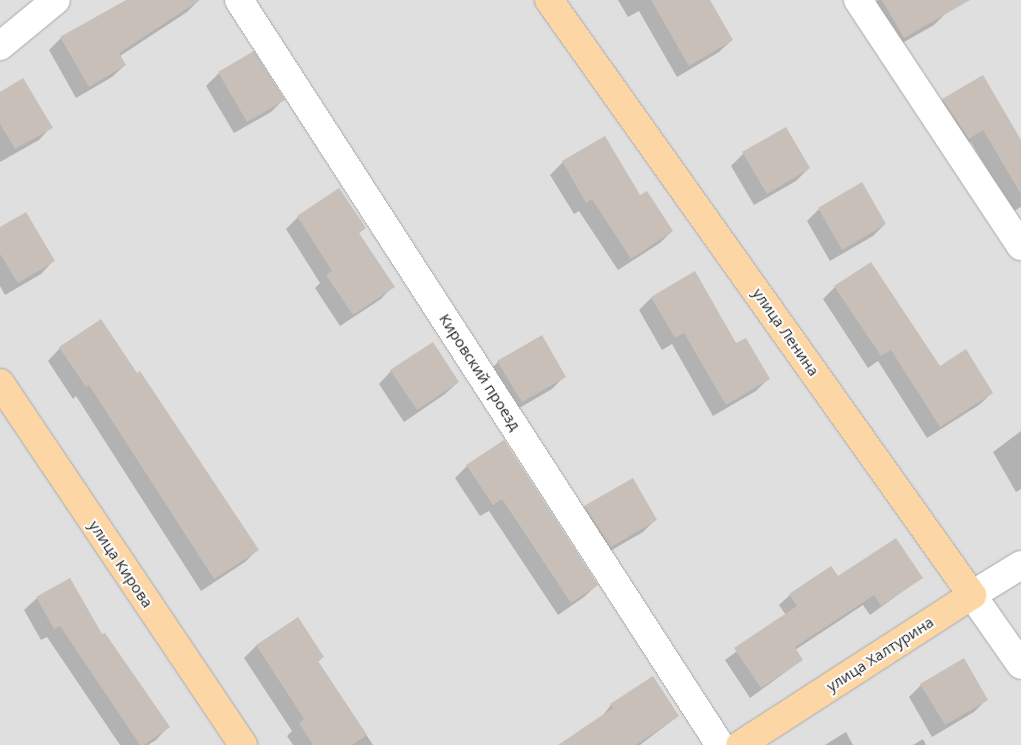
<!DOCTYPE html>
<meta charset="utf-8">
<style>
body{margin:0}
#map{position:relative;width:1021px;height:745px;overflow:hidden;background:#f2efe9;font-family:"Open Sans",sans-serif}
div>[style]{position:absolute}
.residential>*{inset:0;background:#e0dfdf}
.shadow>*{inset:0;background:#0003}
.building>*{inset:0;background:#c7bfb8}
.roads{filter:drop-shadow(0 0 1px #a9a9a9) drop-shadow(0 0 1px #a9a9a9)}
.minor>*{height:28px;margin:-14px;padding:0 14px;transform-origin:14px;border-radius:14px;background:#fff}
.major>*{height:28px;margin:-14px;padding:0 14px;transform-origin:14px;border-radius:14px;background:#fcd6a4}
span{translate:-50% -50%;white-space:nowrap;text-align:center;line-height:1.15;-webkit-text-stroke:4px #fff;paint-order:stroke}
.street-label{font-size:15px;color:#222}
</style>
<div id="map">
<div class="residential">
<div style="clip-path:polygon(0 0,1021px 0,1021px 745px,0 745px)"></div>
</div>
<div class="shadow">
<div style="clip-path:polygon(128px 0,199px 0,187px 12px,120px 56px,125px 65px,112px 77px,76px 98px,49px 50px,61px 38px)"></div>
<div style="clip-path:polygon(618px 0,695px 0,732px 40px,719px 52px,677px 77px,639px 11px,628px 17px)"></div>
<div style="clip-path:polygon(878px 0,940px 0,947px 12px,934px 25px,892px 49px,869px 10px)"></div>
<div style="clip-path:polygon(253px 53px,283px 100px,271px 112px,234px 133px,206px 86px,219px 73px)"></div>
<div style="clip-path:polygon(0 93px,51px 127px,39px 140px,0 162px)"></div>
<div style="clip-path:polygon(943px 100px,1021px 143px,1021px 207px,1012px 212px,971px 142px,956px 150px,931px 112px)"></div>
<div style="clip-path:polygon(605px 138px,640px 197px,672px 231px,660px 243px,618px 270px,579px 211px,574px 214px,550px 175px,563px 162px)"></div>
<div style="clip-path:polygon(743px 154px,809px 168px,796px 181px,754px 205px,731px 166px)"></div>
<div style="clip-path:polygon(819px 209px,885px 224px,873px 236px,830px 261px,807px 221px)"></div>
<div style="clip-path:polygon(298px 217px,364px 228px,358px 234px,393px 286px,381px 299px,340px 326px,315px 288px,320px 283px,286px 229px)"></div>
<div style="clip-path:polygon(0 228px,53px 261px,41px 274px,5px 295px,0 286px)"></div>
<div style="clip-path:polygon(835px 287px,940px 367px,992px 393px,979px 405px,927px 438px,878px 361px,868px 368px,823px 299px)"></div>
<div style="clip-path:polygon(651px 298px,736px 345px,768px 379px,756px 391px,713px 416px,672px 344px,662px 350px,639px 310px)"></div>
<div style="clip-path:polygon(60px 348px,257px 550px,245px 562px,201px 591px,76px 396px,73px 399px,48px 361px)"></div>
<div style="clip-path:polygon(498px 362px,564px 377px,552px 389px,509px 414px,486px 374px)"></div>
<div style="clip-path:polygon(391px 371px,458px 382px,445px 394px,404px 422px,379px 384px)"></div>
<div style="clip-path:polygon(1021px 431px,1021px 489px,1016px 492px,993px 452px)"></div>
<div style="clip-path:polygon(467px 466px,597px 585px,584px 597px,558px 615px,489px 511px,480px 516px,455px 478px)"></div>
<div style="clip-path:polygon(585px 507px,656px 519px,643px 532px,598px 558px,573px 520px)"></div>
<div style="clip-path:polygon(838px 578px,921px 578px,870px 615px,863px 605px,795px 650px,802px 660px,750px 698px,725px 660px,786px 615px,779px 605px,790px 595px)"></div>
<div style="clip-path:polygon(37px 598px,102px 636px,168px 727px,156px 740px,148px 745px,120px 745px,47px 637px,41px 640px,24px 610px)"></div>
<div style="clip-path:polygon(297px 619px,323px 657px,318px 662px,373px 745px,293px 745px,287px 736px,292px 731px,244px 658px,256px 646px)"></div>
<div style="clip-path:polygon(921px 685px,987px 699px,974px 712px,932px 737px,909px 697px)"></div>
<div style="clip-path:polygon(611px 705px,678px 716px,640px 745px,561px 745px,600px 719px)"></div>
<div style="clip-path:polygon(846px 732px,853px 745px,825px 745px)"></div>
<div style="clip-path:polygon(923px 739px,926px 745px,913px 745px)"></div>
</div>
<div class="building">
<div style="clip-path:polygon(126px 0,200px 0,119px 53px,126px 65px,89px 87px,60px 37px)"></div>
<div style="clip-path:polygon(651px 0,710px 0,733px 40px,689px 66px)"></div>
<div style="clip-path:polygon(882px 0,970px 0,904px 38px)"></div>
<div style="clip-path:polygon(254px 51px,285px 100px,247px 122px,218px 72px)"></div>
<div style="clip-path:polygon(983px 75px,1021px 140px,1021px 194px,983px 130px,969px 139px,942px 99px)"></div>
<div style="clip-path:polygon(23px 78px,53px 128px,15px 149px,0 124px,0 92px)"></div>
<div style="clip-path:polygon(786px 127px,810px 168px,767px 194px,742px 152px)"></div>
<div style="clip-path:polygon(605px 136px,640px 195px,647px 191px,673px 231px,631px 259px,592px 199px,586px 203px,562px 161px)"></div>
<div style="clip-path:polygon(862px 182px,886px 224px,842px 250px,818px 208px)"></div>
<div style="clip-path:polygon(339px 188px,366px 228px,359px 233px,395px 287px,353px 315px,326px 275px,332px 271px,297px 216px)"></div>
<div style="clip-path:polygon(26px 212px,55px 261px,18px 283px,0 254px,0 227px)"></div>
<div style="clip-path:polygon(871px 262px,940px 366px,966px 349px,993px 393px,940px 427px,891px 350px,881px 356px,834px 286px)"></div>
<div style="clip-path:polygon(695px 271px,736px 343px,746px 338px,770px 379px,726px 405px,684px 333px,675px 338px,651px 297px)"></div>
<div style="clip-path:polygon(101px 319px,137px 373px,140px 371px,259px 550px,214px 579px,89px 385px,86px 387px,59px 347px)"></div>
<div style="clip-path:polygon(542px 335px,566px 377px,522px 402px,497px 361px)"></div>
<div style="clip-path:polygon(433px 342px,459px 382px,417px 410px,390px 370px)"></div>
<div style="clip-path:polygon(504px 440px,598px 585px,571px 603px,502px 499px,493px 505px,466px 465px)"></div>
<div style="clip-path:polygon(633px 478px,657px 520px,611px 547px,584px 506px)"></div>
<div style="clip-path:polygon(896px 538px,923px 578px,881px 606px,874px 595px,795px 647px,803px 660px,761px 688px,734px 648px,797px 606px,789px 594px,831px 566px,838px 576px)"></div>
<div style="clip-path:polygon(70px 578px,102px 634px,105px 633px,170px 727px,144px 745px,140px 745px,60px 626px,54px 629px,36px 597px)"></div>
<div style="clip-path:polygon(298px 617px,324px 657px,318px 661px,367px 735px,352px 745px,313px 745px,299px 723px,304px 719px,256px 645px)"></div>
<div style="clip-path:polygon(964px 658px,988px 700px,945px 725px,920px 684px)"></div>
<div style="clip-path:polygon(653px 676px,679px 716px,636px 745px,558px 745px,613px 708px,610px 704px)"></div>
</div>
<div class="roads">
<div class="minor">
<div style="left:239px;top:0;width:887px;rotate:57.15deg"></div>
<div style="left:858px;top:0;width:295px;rotate:56.5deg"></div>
<div style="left:0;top:46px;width:72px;rotate:-39.4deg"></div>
<div style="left:1021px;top:565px;width:57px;rotate:148.5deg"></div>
<div style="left:972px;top:595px;width:85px;rotate:55deg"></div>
</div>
<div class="major">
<div style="left:549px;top:0;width:730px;rotate:54.59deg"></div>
<div style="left:972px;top:595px;width:276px;rotate:147.1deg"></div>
<div style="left:0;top:383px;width:436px;rotate:56.1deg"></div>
</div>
</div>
<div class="street-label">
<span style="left:786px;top:332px;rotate:55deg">улица Ленина</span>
<span style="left:480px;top:372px;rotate:57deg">Кировский проезд</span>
<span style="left:121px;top:564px;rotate:56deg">улица Кирова</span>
<span style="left:880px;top:654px;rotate:-33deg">улица Халтурина</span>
</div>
</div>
